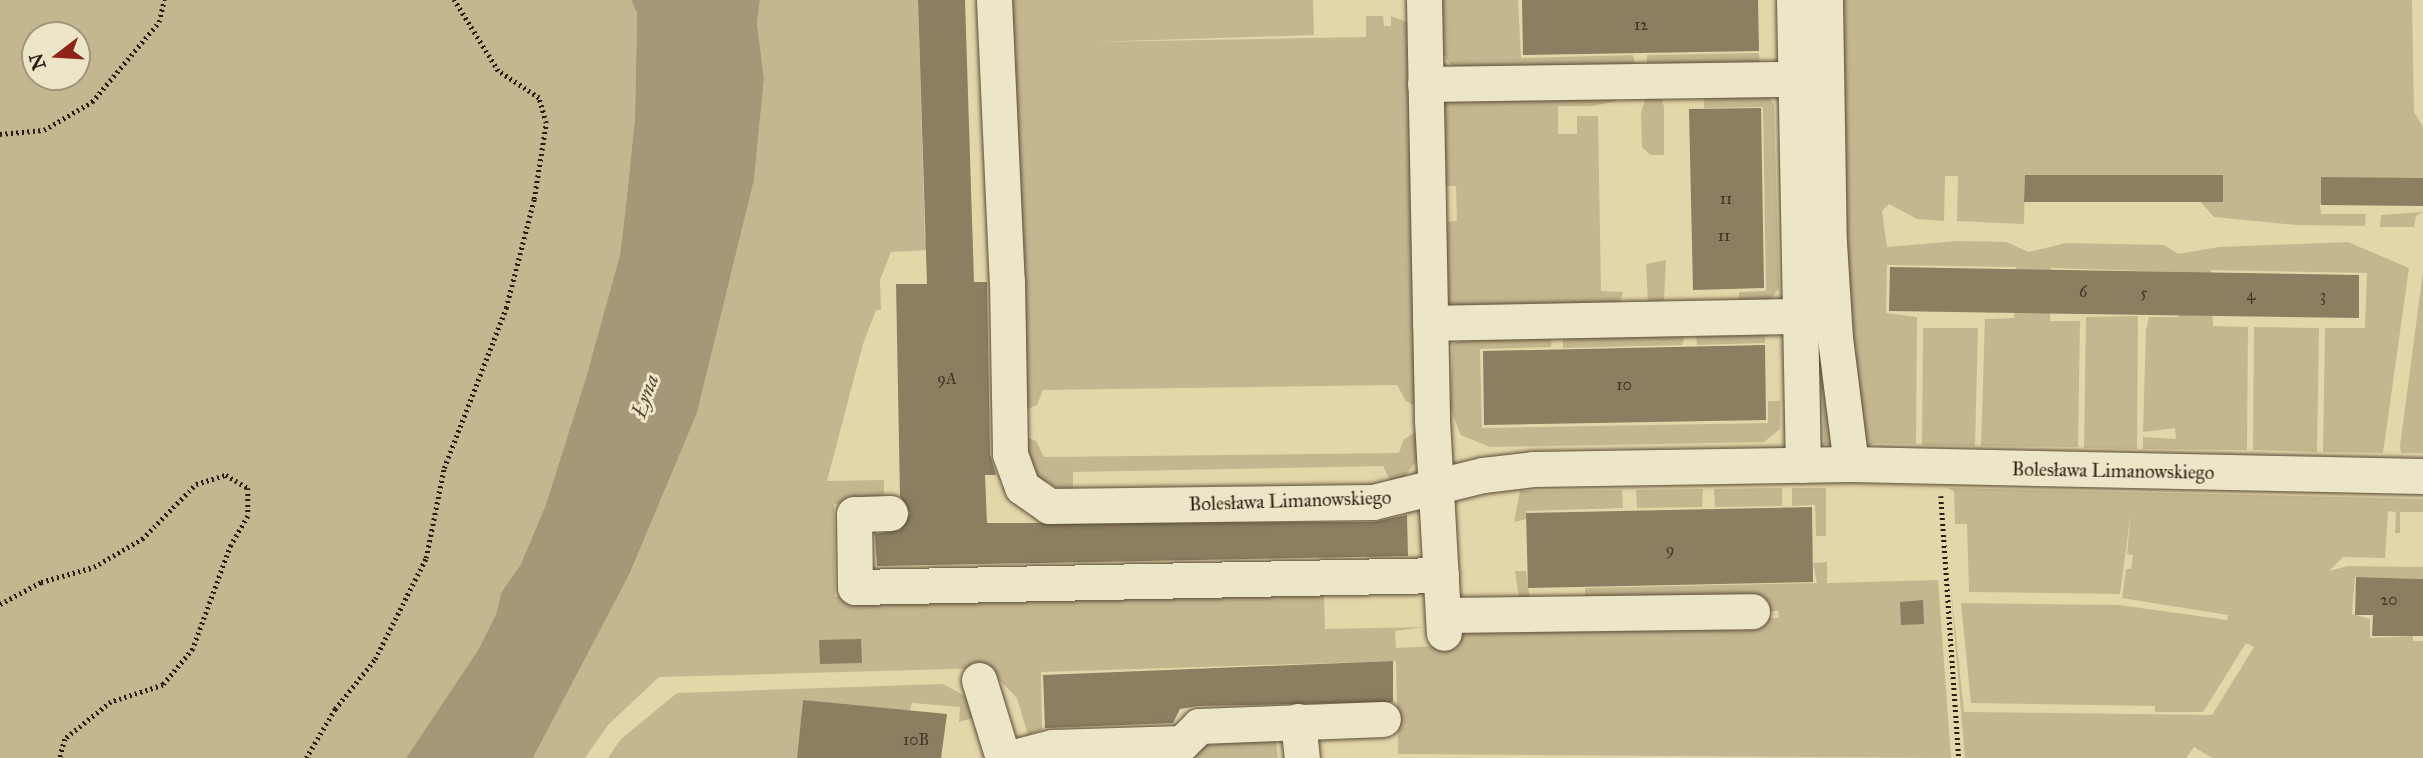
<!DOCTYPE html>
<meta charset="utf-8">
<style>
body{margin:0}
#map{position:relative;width:2423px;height:758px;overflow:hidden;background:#e3d7a9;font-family:"IM FELL Great Primer",serif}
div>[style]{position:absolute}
.green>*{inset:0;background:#c4b78f}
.water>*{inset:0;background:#a59876}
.building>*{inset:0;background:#8b7e61}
.path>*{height:4.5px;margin-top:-2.25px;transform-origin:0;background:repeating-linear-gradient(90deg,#2c1d12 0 2px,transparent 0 5.5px)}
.roads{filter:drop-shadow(0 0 2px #5a4c38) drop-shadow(0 0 2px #5a4c38)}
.minor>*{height:35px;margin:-17.5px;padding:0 17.5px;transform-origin:17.5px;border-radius:17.5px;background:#ede5c7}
span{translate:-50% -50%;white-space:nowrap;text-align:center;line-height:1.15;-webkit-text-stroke:6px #ede5c7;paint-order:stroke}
.number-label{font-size:16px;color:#443526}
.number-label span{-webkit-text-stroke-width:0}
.street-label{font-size:19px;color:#2c1d12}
.water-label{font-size:21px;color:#564835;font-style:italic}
.north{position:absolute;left:21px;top:21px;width:70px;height:70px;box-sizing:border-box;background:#ede5c7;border:2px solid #a0957f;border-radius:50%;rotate:253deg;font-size:19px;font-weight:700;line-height:28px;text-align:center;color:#2c1d12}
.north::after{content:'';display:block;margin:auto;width:24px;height:32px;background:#8f2418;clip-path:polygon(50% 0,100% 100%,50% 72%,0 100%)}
</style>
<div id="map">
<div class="green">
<div style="clip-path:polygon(evenodd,0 0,631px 0,637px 13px,635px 118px,626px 205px,620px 255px,585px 381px,546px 504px,521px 564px,501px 593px,496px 614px,478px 650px,406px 758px,0 758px,0 0,35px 35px,77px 35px,77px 77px,35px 77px,35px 35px)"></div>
<div style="clip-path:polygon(760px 0,918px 0,925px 240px,973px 239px,970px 248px,891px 252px,880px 280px,881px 310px,876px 310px,863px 344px,827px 481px,884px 480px,884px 493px,878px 503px,834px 504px,835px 597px,1324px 588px,1325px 629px,1424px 627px,1395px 631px,1396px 648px,1455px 645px,1460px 631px,1471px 624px,1779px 618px,1778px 611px,1760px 611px,1759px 603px,1536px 607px,1519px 598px,1515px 571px,1526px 571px,1530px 600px,1585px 598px,1585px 588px,1817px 583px,1813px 563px,1827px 562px,1827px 583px,1938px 580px,1951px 758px,1398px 754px,1396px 661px,1041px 672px,1042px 729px,1028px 735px,1017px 698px,988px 668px,659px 677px,608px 725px,585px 758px,533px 758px,630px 573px,697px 413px,754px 180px,764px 79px,757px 23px)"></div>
<div style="clip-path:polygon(1009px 0,1313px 0,1314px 35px,1092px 42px,1366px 37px,1366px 16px,1383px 16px,1384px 26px,1391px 26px,1391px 16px,1410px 23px,1417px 407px,1406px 401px,1397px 385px,1043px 390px,1037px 405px,1020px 412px)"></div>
<div style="clip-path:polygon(1442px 0,1518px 0,1521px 58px,1633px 55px,1636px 66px,1452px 67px,1444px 55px)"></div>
<div style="clip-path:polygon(1816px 0,1835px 444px,1824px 444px)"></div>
<div style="clip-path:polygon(1832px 0,2412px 0,2414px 112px,2423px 127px,2423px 205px,2320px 204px,2321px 214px,2366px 214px,2365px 226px,2297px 225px,2214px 217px,2189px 189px,2025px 175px,2024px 224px,1957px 221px,1958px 176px,1945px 176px,1944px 221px,1917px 219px,1889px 204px,1882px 211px,1887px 247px,1957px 241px,2006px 242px,2029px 252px,2066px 243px,2164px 245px,2178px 254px,2219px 247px,2348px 242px,2409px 268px,2383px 453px,2323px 452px,2325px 328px,2365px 328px,2367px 273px,2211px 270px,2213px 326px,2248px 327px,2247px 450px,2143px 449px,2143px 437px,2176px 439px,2175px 428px,2143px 432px,2146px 330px,2149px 317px,2178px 317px,2178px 272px,2051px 268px,2050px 321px,2080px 321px,2078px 447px,1981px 446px,1985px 319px,2014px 318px,2016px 267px,1887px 265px,1886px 313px,1917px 317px,1916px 444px,1874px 443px,1864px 449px,1846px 330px)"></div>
<div style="clip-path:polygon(1759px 53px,1760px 64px,1647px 66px,1647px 55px)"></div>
<div style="clip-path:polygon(1647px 95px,1661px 98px,1664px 107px,1664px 155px,1650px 155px,1642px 147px,1641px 112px)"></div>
<div style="clip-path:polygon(1704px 95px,1768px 96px,1774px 104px,1779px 288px,1770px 300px,1739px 303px,1739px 292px,1766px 291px,1763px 107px,1704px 108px)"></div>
<div style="clip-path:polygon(1614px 98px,1617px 101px,1593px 106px,1558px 106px,1558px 134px,1577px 134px,1577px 116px,1598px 116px,1601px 291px,1623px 292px,1620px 302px,1448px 310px,1446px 222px,1457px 221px,1456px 186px,1446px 186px,1444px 100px)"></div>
<div style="clip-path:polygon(2423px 212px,2416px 216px,2414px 227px,2380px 227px,2381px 215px)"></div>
<div style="clip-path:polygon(1666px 260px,1664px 300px,1648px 304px,1646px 264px)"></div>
<div style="clip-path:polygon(2423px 272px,2423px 453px,2401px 453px,2400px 446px)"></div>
<div style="clip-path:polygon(2138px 316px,2137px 449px,2084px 448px,2086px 317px)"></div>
<div style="clip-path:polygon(2254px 327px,2319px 328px,2317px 452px,2253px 450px)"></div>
<div style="clip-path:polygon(1923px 328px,1978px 328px,1975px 446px,1922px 445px)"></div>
<div style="clip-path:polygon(1765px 332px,1765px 343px,1697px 345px,1696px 334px)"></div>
<div style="clip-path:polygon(1685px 334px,1682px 345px,1563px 348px,1563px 336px)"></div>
<div style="clip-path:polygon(1552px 337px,1551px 347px,1480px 349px,1482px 428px,1768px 423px,1768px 401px,1780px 401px,1780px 429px,1764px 442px,1490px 447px,1461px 435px,1450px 408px,1453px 344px,1463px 339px)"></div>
<div style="clip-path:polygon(1418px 431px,1418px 459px,1404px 477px,1392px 484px,1383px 466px,1073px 472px,1073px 495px,1034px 476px,1021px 435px,1036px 441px,1044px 457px,1399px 453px,1404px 439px)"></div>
<div style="clip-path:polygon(1782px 488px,1782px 506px,1715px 507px,1714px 489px)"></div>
<div style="clip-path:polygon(1792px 488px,1826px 488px,1826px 536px,1816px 536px,1815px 505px,1792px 506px)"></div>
<div style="clip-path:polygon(1948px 488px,2423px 499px,2423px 512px,2400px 512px,2400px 533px,2395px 533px,2396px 512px,2388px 511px,2385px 558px,2343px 557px,2329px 571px,2348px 566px,2423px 567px,2423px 579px,2355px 577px,2352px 614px,2370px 619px,2370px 638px,2413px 636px,2413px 641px,2423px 641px,2423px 758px,2212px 758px,2194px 747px,2186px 758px,1965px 758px,1950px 580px,1964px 712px,2212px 715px,2254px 647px,2246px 643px,2203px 712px,2155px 712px,2155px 706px,1971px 703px,1961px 603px,2119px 605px,2227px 620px,2228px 615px,2122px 598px,2126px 569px,2131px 569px,2133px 555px,2127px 554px,2131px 512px,2120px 594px,1969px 592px,1967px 524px,1955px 524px,1954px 491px)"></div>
<div style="clip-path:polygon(1703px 489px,1702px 507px,1637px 508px,1636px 490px)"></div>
<div style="clip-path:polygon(1622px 490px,1623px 508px,1526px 511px,1527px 519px,1514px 522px,1520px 491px)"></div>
<div style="clip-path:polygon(943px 684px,967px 697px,979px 716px,959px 722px,960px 707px,912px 703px,910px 710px,891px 711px,803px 700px,797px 758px,608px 758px,621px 739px,677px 693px)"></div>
<div style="clip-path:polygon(1269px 738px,1276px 742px,1278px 758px,1099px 758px)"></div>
</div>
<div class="water">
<div style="clip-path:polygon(631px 0,760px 0,757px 23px,764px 79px,754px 180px,697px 413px,630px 573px,533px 758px,406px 758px,478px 650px,496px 614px,501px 593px,521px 564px,546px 504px,585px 381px,620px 255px,626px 205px,635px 118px,637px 13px)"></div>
</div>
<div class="building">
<div style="clip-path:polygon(918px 0,965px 0,974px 282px,987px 282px,990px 454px,996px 475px,985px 475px,987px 523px,1373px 522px,1407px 515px,1408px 556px,877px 566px,875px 534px,900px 530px,910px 513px,900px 496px,896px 284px,927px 284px)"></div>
<div style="clip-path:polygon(1522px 0,1758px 0,1759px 51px,1523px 55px)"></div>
<div style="clip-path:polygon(1761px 108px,1764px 288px,1693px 290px,1689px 109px)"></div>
<div style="clip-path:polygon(2025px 175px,2223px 175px,2223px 202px,2024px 202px)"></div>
<div style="clip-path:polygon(2321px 177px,2423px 178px,2423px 206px,2321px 205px)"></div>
<div style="clip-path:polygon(1890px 267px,2359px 275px,2359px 318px,1889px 311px)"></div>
<div style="clip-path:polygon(1765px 345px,1766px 420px,1484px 425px,1483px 351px)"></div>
<div style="clip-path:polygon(1812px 507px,1813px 582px,1528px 588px,1526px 513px)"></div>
<div style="clip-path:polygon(2356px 577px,2423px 579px,2423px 636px,2372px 636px,2373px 615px,2355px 615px)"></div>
<div style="clip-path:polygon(1923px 600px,1924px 624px,1901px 625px,1900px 602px)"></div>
<div style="clip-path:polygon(861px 639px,862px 663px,820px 664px,819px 640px)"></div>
<div style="clip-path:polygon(1393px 661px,1393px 702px,1198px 706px,1180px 709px,1173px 723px,1045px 728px,1043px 675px)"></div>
<div style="clip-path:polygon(803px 700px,947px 714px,941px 758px,797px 758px)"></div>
</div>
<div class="path">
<div style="left:0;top:134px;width:44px;rotate:-5.2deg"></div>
<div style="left:44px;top:130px;width:56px;rotate:-30.3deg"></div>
<div style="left:92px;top:102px;width:104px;rotate:-50.1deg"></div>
<div style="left:159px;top:22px;width:23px;rotate:-77deg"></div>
<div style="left:1941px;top:496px;width:263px;rotate:86.1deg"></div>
<div style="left:0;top:604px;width:47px;rotate:-28.2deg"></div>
<div style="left:41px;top:582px;width:55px;rotate:-15.8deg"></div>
<div style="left:94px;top:567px;width:56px;rotate:-30.3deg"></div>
<div style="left:142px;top:539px;width:77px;rotate:-45.5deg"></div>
<div style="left:196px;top:484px;width:31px;rotate:-17deg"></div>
<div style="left:226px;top:475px;width:26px;rotate:31deg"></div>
<div style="left:248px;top:488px;width:28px;rotate:90deg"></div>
<div style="left:248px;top:516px;width:34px;rotate:120deg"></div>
<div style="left:231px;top:545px;width:111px;rotate:110.1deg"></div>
<div style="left:193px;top:649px;width:47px;rotate:129.8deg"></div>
<div style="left:163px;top:685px;width:55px;rotate:161.9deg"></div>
<div style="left:111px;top:702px;width:59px;rotate:141.2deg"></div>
<div style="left:65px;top:739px;width:20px;rotate:105deg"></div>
<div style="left:306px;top:758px;width:57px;rotate:-59.4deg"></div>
<div style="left:335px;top:709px;width:64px;rotate:-51.3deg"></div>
<div style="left:375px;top:659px;width:113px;rotate:-63.2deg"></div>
<div style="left:426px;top:558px;width:92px;rotate:-78.7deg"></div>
<div style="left:444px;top:468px;width:172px;rotate:-68.8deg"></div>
<div style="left:506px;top:308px;width:113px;rotate:-75.6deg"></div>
<div style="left:534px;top:199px;width:77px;rotate:-81deg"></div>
<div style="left:546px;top:123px;width:26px;rotate:-106deg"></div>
<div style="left:539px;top:98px;width:49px;rotate:-146.6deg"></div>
<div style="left:498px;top:71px;width:84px;rotate:-121.8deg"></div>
</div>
<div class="roads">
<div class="minor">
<div style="left:994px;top:0;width:281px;rotate:87.4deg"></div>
<div style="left:1007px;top:281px;width:173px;rotate:89deg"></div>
<div style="left:1010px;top:454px;width:35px;rotate:70deg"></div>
<div style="left:1022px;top:487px;width:33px;rotate:35deg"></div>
<div style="left:1049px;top:506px;width:324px;rotate:-0.7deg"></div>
<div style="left:1373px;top:502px;width:113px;rotate:-13.8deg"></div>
<div style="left:1483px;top:475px;width:50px;rotate:-6.8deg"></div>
<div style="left:1533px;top:469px;width:318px;rotate:-0.9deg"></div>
<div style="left:1851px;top:464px;width:572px;rotate:1.2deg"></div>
<div style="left:1424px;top:0;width:420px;rotate:88.9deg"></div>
<div style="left:1432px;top:420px;width:213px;rotate:86.8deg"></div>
<div style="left:1794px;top:0;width:465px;rotate:88.9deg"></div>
<div style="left:1825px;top:0;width:243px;rotate:89.1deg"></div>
<div style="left:1829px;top:243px;width:95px;rotate:86.4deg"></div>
<div style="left:1835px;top:338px;width:127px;rotate:82.8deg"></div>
<div style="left:1425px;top:84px;width:370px;rotate:-0.8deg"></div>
<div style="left:1430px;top:323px;width:371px;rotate:-1.1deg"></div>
<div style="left:890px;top:513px;width:36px;rotate:178deg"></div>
<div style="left:854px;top:514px;width:73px;rotate:89.2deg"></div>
<div style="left:855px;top:587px;width:586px;rotate:-1.17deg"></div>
<div style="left:1443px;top:615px;width:309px;rotate:-0.7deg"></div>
<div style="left:979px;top:680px;width:82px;rotate:72.9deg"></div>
<div style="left:1298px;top:721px;width:37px;rotate:84deg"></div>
<div style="left:1010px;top:758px;width:43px;rotate:-14.7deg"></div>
<div style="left:1052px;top:747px;width:130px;rotate:-1.8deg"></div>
<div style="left:1182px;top:743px;width:24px;rotate:-45deg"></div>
<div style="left:1199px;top:726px;width:184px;rotate:-2.2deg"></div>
</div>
</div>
<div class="number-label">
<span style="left:1641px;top:25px">12</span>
<span style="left:1726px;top:199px">11</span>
<span style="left:1724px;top:236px">11</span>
<span style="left:2083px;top:292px">6</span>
<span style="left:2144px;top:293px">5</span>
<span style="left:2251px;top:295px">4</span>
<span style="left:2323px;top:296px">3</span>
<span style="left:947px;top:379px">9A</span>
<span style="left:1624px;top:385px">10</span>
<span style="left:1670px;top:550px">9</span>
<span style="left:2389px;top:600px">20</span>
<span style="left:916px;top:740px">10B</span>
</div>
<div class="street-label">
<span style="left:2113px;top:471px;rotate:1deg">Bolesława Limanowskiego</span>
<span style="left:1290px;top:501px;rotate:-2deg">Bolesława Limanowskiego</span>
</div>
<div class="water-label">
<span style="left:645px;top:396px;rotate:-71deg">Łyna</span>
</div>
<div class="north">N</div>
</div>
